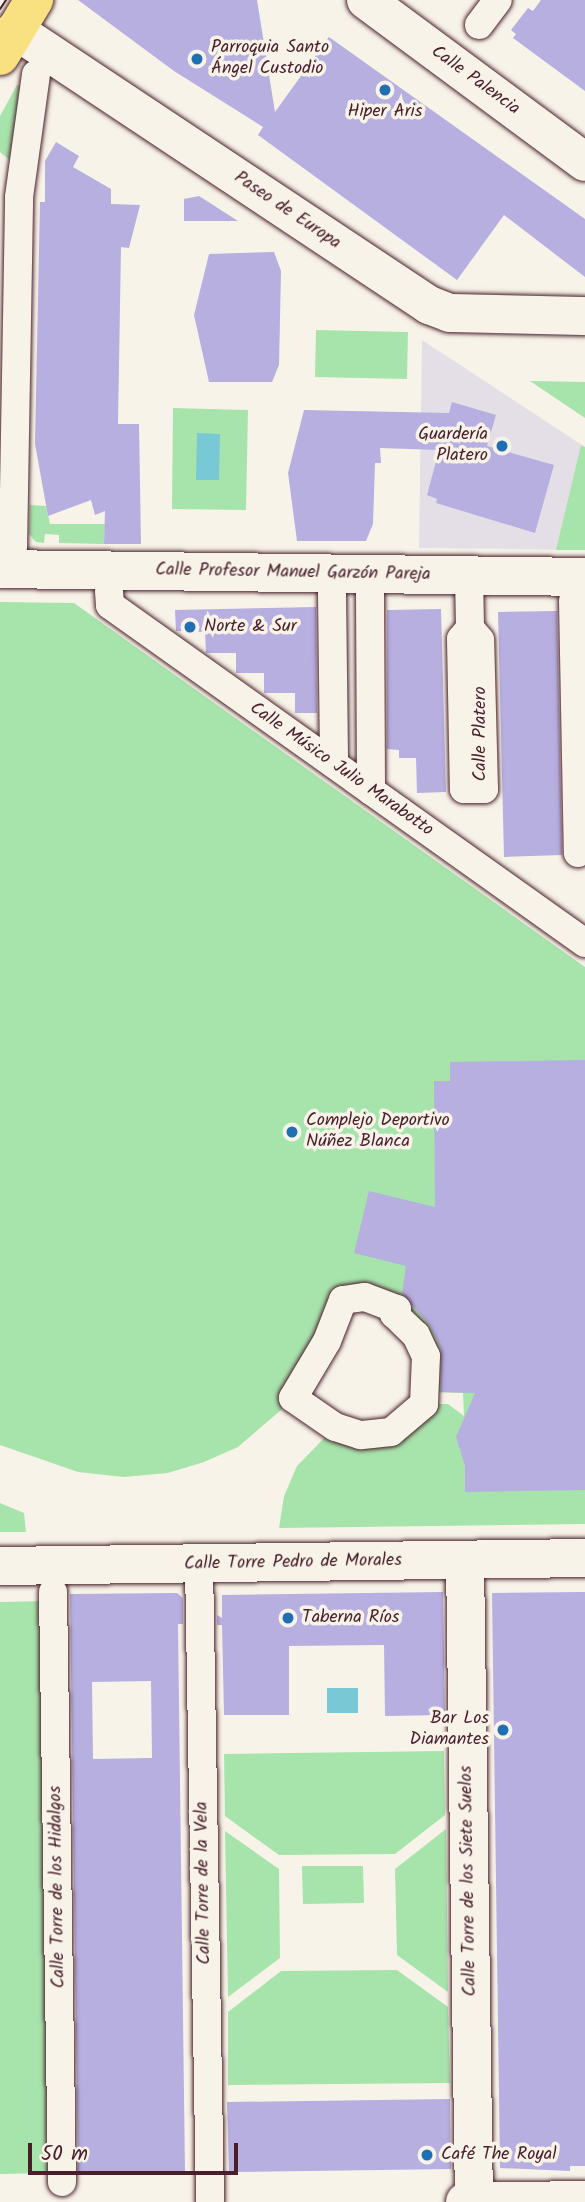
<!DOCTYPE html>
<meta charset="utf-8">
<style>
body{margin:0}
#map{position:relative;width:585px;height:2202px;overflow:hidden;background:#f7f3e8;font-family:Kalam,sans-serif}
div>[style]{position:absolute}
.built>*{inset:0;background:#e4dfe6}
.green>*{inset:0;background:#a7e4ab}
.water>*{inset:0;background:#79c8d5}
.building>*{inset:0;background:#b6afe0}
.roads{filter:drop-shadow(0 0 2px #4a1f2b) drop-shadow(0 0 2px #4a1f2b)}
.street>*{height:28px;margin:-14px;padding:0 14px;transform-origin:14px;border-radius:14px;background:#f7f3e8}
.secondary>*{height:38px;margin:-19px;padding:0 19px;transform-origin:19px;border-radius:19px;background:#f7f3e8}
.primary>*{height:38px;margin:-19px;padding:0 19px;transform-origin:19px;border-radius:19px;background:#f9e181}
.tram>*{height:2px;margin:-1px;padding:0 1px;transform-origin:1px;border-radius:1px;background:#4a1f2b}
.dots>*{width:19px;height:19px;translate:-50% -50%;box-sizing:border-box;border:4px solid #f7f3e8;border-radius:50%}
span{translate:-50% -50%;white-space:nowrap;text-align:center;line-height:1.15;-webkit-text-stroke:7px #f7f3e8;paint-order:stroke}
.poi-label{font-size:18px;color:#4a1f2b}
.left{translate:0 -50%;text-align:left}
.right{translate:-100% -50%;text-align:right}
.street-label{font-size:18px;color:#4a1f2b}
.scale{position:absolute;left:28px;top:2143px;width:210px;height:32px;box-sizing:border-box;border:4px solid #4a1f2b;border-top:0;padding-left:9px;font-size:21px;line-height:24px;white-space:nowrap;color:#4a1f2b;-webkit-text-stroke:5px #f7f3e8;paint-order:stroke}
</style>
<div id="map">
<div class="built">
<div style="clip-path:polygon(422px 340px,585px 447px,585px 550px,419px 548px)"></div>
</div>
<div class="green">
<div style="clip-path:polygon(17px 85px,27px 87px,17px 166px,0 152px,0 116px)"></div>
<div style="clip-path:polygon(316px 330px,408px 332px,407px 379px,315px 377px)"></div>
<div style="clip-path:polygon(530px 381px,585px 382px,585px 418px)"></div>
<div style="clip-path:polygon(173px 408px,248px 410px,246px 510px,172px 509px)"></div>
<div style="clip-path:polygon(581px 445px,585px 447px,585px 550px,556px 550px)"></div>
<div style="clip-path:polygon(30px 505px,46px 506px,50px 524px,105px 524px,104px 544px,59px 543px,59px 535px,45px 534px,44px 543px,36px 542px,29px 534px)"></div>
<div style="clip-path:polygon(0 602px,74px 603px,585px 967px,585px 1524px,279px 1528px,284px 1496px,297px 1466px,335px 1427px,360px 1435px,424px 1404px,448px 1404px,464px 1416px,463px 1393px,426px 1392px,412px 1330px,343px 1300px,288px 1404px,238px 1447px,204px 1462px,168px 1473px,124px 1477px,78px 1472px,0 1445px)"></div>
<div style="clip-path:polygon(0 1503px,24px 1513px,26px 1532px,0 1532px)"></div>
<div style="clip-path:polygon(43px 1601px,53px 2173px,0 2174px,0 1602px)"></div>
<div style="clip-path:polygon(444px 1751px,445px 1815px,395px 1854px,279px 1855px,225px 1816px,224px 1754px)"></div>
<div style="clip-path:polygon(446px 1829px,448px 1992px,397px 1955px,395px 1869px)"></div>
<div style="clip-path:polygon(225px 1831px,279px 1869px,280px 1958px,228px 1997px)"></div>
<div style="clip-path:polygon(302px 1866px,363px 1866px,364px 1903px,303px 1904px)"></div>
<div style="clip-path:polygon(397px 1970px,448px 2007px,450px 2083px,228px 2085px,228px 2012px,281px 1971px)"></div>
</div>
<div class="water">
<div style="clip-path:polygon(197px 433px,220px 434px,219px 480px,196px 480px)"></div>
<div style="clip-path:polygon(327px 1688px,358px 1688px,358px 1713px,327px 1713px)"></div>
</div>
<div class="building">
<div style="clip-path:polygon(78px 0,257px 0,275px 112px,329px 37px,585px 219px,585px 277px,504px 215px,457px 280px,258px 135px,263px 127px,174px 71px)"></div>
<div style="clip-path:polygon(541px 0,585px 0,585px 91px,513px 38px,516px 34px,511px 30px,528px 8px,533px 11px)"></div>
<div style="clip-path:polygon(56px 142px,79px 156px,73px 167px,111px 189px,111px 204px,140px 205px,129px 248px,121px 247px,118px 424px,139px 424px,141px 544px,104px 544px,105px 511px,95px 515px,91px 500px,48px 516px,35px 444px,40px 202px,45px 202px,45px 161px)"></div>
<div style="clip-path:polygon(199px 196px,238px 221px,184px 221px,184px 199px)"></div>
<div style="clip-path:polygon(274px 252px,281px 271px,279px 365px,272px 382px,209px 382px,194px 315px,209px 254px)"></div>
<div style="clip-path:polygon(452px 402px,496px 415px,487px 446px,554px 465px,535px 533px,436px 503px,437px 499px,427px 495px,439px 450px,380px 448px,381px 463px,375px 463px,373px 524px,366px 541px,297px 541px,288px 473px,304px 410px,449px 413px)"></div>
<div style="clip-path:polygon(316px 607px,317px 713px,295px 713px,295px 693px,264px 693px,264px 673px,236px 673px,236px 653px,206px 653px,205px 632px,176px 631px,175px 610px)"></div>
<div style="clip-path:polygon(441px 609px,446px 792px,417px 793px,416px 758px,399px 758px,399px 750px,387px 749px,387px 610px)"></div>
<div style="clip-path:polygon(557px 611px,562px 855px,504px 857px,498px 612px)"></div>
<div style="clip-path:polygon(585px 1060px,585px 1490px,465px 1492px,465px 1466px,456px 1437px,475px 1393px,441px 1392px,441px 1349px,431px 1327px,402px 1293px,406px 1266px,354px 1253px,369px 1191px,435px 1207px,434px 1081px,450px 1081px,450px 1062px)"></div>
<div style="clip-path:polygon(443px 1592px,445px 1715px,385px 1716px,384px 1645px,289px 1646px,289px 1715px,224px 1715px,222px 1625px,217px 1625px,217px 1615px,222px 1618px,222px 1595px)"></div>
<div style="clip-path:polygon(585px 1592px,585px 2166px,570px 2166px,570px 2171px,500px 2168px,492px 1593px)"></div>
<div style="clip-path:polygon(evenodd,177px 1593px,183px 1598px,183px 1624px,178px 1624px,185px 2172px,78px 2173px,70px 1594px,177px 1593px,151px 1681px,152px 1758px,93px 1759px,92px 1682px,151px 1681px)"></div>
<div style="clip-path:polygon(450px 2099px,451px 2169px,229px 2172px,227px 2102px)"></div>
</div>
<div class="roads">
<div class="street">
<div style="left:479px;top:25px;width:31px;rotate:-53deg"></div>
<div style="left:13px;top:548px;width:351px;rotate:-89deg"></div>
<div style="left:19px;top:197px;width:124px;rotate:-82.1deg"></div>
<div style="left:469px;top:575px;width:53px;rotate:88.9deg"></div>
<div style="left:470px;top:628px;width:14px;rotate:129deg"></div>
<div style="left:461px;top:639px;width:150px;rotate:88.9deg"></div>
<div style="left:464px;top:789px;width:20px"></div>
<div style="left:484px;top:789px;width:149px;rotate:-91.5deg"></div>
<div style="left:480px;top:640px;width:16px;rotate:-130deg"></div>
<div style="left:109px;top:591px;width:14px;rotate:86deg"></div>
<div style="left:110px;top:605px;width:583px;rotate:35.43deg"></div>
<div style="left:332px;top:593px;width:171px;rotate:89.3deg"></div>
<div style="left:370px;top:594px;width:197px;rotate:89.7deg"></div>
<div style="left:573px;top:601px;width:252px;rotate:88.9deg"></div>
<div style="left:365px;top:1297px;width:34px;rotate:21deg"></div>
<div style="left:397px;top:1309px;width:6px;rotate:121deg"></div>
<div style="left:394px;top:1314px;width:30px;rotate:44deg"></div>
<div style="left:416px;top:1335px;width:23px;rotate:65deg"></div>
<div style="left:426px;top:1356px;width:48px;rotate:92.4deg"></div>
<div style="left:424px;top:1404px;width:43px;rotate:139.7deg"></div>
<div style="left:391px;top:1432px;width:31px;rotate:174deg"></div>
<div style="left:360px;top:1435px;width:26px;rotate:-162deg"></div>
<div style="left:335px;top:1427px;width:51px;rotate:-145.4deg"></div>
<div style="left:293px;top:1398px;width:66px;rotate:-59.2deg"></div>
<div style="left:327px;top:1341px;width:44px;rotate:-68.7deg"></div>
<div style="left:343px;top:1300px;width:22px;rotate:-8deg"></div>
<div style="left:199px;top:1564px;width:638px;rotate:89.01deg"></div>
<div style="left:53px;top:1592px;width:590px;rotate:89.13deg"></div>
</div>
<div class="secondary">
<div style="left:366px;top:0;width:272px;rotate:36.5deg"></div>
<div style="left:15px;top:30px;width:497px;rotate:33.6deg"></div>
<div style="left:429px;top:305px;width:22px;rotate:21deg"></div>
<div style="left:450px;top:313px;width:135px;rotate:1.3deg"></div>
<div style="left:0;top:569px;width:585px;rotate:0.78deg"></div>
<div style="left:465px;top:1560px;width:642px;rotate:89.2deg"></div>
<div style="left:0;top:1566px;width:585px;rotate:-0.78deg"></div>
<div style="left:465px;top:2202px;width:120px;rotate:-1deg"></div>
</div>
<div class="primary">
<div style="left:0;top:56px;width:66px;rotate:-58.7deg"></div>
</div>
</div>
<div class="tram">
<div style="left:0;top:9px;width:11px;rotate:-56deg"></div>
</div>
<div class="dots">
<div style="left:197px;top:59px;background:#1f6fb2"></div>
<div style="left:385px;top:90px;background:#1f6fb2"></div>
<div style="left:502px;top:446px;background:#1f6fb2"></div>
<div style="left:190px;top:627px;background:#1f6fb2"></div>
<div style="left:292px;top:1132px;background:#1f6fb2"></div>
<div style="left:288px;top:1618px;background:#1f6fb2"></div>
<div style="left:503px;top:1730px;background:#1f6fb2"></div>
<div style="left:427px;top:2155px;background:#1f6fb2"></div>
</div>
<div class="poi-label">
<span class="left" style="left:211px;top:59px">Parroquia Santo<br>Ángel Custodio</span>
<span style="left:385px;top:112px">Hiper Aris</span>
<span class="right" style="left:488px;top:446px">Guardería<br>Platero</span>
<span class="left" style="left:204px;top:627px">Norte &amp; Sur</span>
<span class="left" style="left:306px;top:1132px">Complejo Deportivo<br>Núñez Blanca</span>
<span class="left" style="left:302px;top:1618px">Taberna Ríos</span>
<span class="right" style="left:489px;top:1730px">Bar Los<br>Diamantes</span>
<span class="left" style="left:441px;top:2155px">Café The Royal</span>
</div>
<div class="street-label">
<span style="left:475px;top:81px;rotate:36deg">Calle Palencia</span>
<span style="left:287px;top:211px;rotate:34deg">Paseo de Europa</span>
<span style="left:293px;top:573px;rotate:1deg">Calle Profesor Manuel Garzón Pareja</span>
<span style="left:481px;top:734px;rotate:-90deg">Calle Platero</span>
<span style="left:341px;top:770px;rotate:35deg">Calle Músico Julio Marabotto</span>
<span style="left:293px;top:1563px;rotate:-1deg">Calle Torre Pedro de Morales</span>
<span style="left:469px;top:1881px;rotate:-91deg">Calle Torre de los Siete Suelos</span>
<span style="left:204px;top:1883px;rotate:-91deg">Calle Torre de la Vela</span>
<span style="left:58px;top:1887px;rotate:-91deg">Calle Torre de los Hidalgos</span>
</div>
<div class="scale">50 m</div>
</div>
